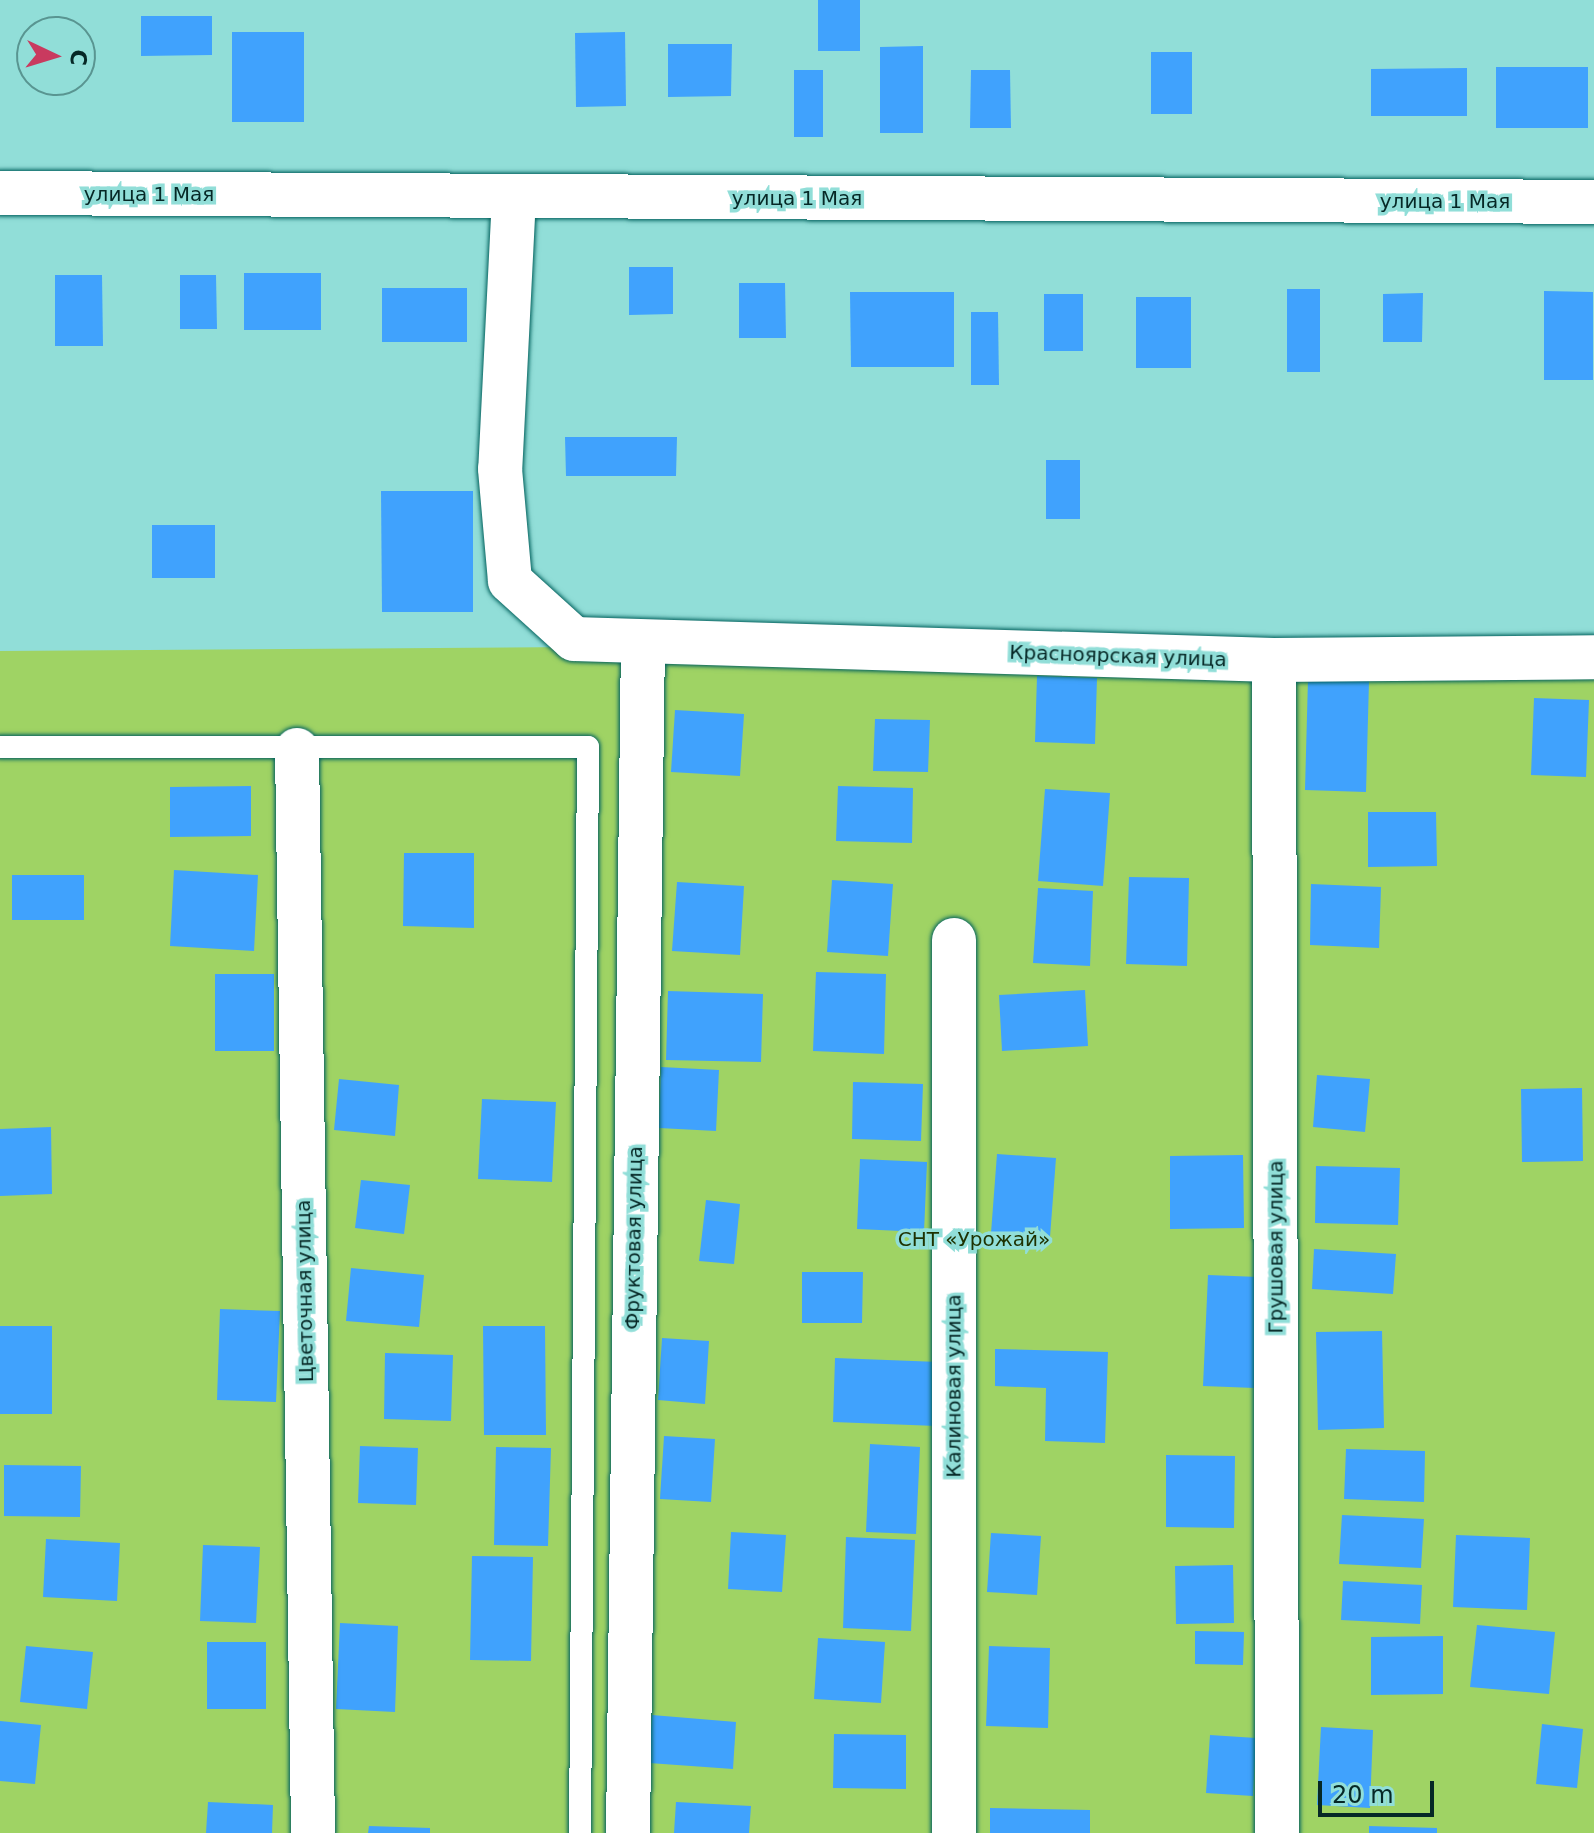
<!DOCTYPE html>
<meta charset="utf-8">
<style>
body{margin:0}
#map{position:relative;width:1594px;height:1833px;overflow:hidden;background:#91ded8;font-family:"DejaVu Sans",sans-serif}
div>[style]{position:absolute}
.green>*{inset:0;background:#9fd364}
.building>*{inset:0;background:#40a2fd}
.roads{filter:drop-shadow(0 0 2px #03625e) drop-shadow(0 0 2px #03625e)}
.lane>*{height:22px;margin:-11px;padding:0 11px;transform-origin:11px;border-radius:11px;background:#fff}
.street>*{height:44px;margin:-22px;padding:0 22px;transform-origin:22px;border-radius:22px;background:#fff}
.secondary>*{height:44px;margin:-22px;padding:0 22px;transform-origin:22px;border-radius:22px;background:#fff}
span{translate:-50% -50%;white-space:nowrap;text-align:center;line-height:1.15;-webkit-text-stroke:7px #91ded8;paint-order:stroke}
.street-label{font-size:20px;color:#062826}
.park-label{font-size:20px;color:#1d3100}
.north{position:absolute;left:16px;top:16px;width:80px;height:80px;box-sizing:border-box;background:#91ded8;border:2px solid #599591;border-radius:50%;rotate:94deg;font-size:22px;font-weight:700;line-height:32px;text-align:center;color:#062826}
.north::after{content:'';display:block;margin:auto;width:28px;height:36px;background:#c93a5f;clip-path:polygon(50% 0,100% 100%,50% 72%,0 100%)}
.scale{position:absolute;left:1318px;top:1781px;width:116px;height:36px;box-sizing:border-box;border:4px solid #062826;border-top:0;padding-left:10px;font-size:24px;line-height:28px;white-space:nowrap;color:#062826;-webkit-text-stroke:6px #91ded8;paint-order:stroke}
</style>
<div id="map">
<div class="green">
<div style="clip-path:polygon(1594px 640px,1594px 1833px,0 1833px,0 651px)"></div>
</div>
<div class="building">
<div style="clip-path:polygon(818px 0,860px 0,860px 51px,818px 51px)"></div>
<div style="clip-path:polygon(141px 16px,212px 16px,212px 55px,141px 56px)"></div>
<div style="clip-path:polygon(232px 32px,304px 32px,304px 122px,232px 122px)"></div>
<div style="clip-path:polygon(625px 32px,626px 106px,576px 107px,575px 33px)"></div>
<div style="clip-path:polygon(668px 44px,732px 44px,731px 96px,668px 97px)"></div>
<div style="clip-path:polygon(923px 46px,923px 133px,880px 133px,880px 47px)"></div>
<div style="clip-path:polygon(1151px 52px,1192px 52px,1192px 114px,1151px 114px)"></div>
<div style="clip-path:polygon(1496px 67px,1588px 67px,1588px 128px,1496px 128px)"></div>
<div style="clip-path:polygon(1467px 68px,1467px 116px,1371px 116px,1371px 69px)"></div>
<div style="clip-path:polygon(794px 70px,823px 70px,823px 137px,794px 137px)"></div>
<div style="clip-path:polygon(971px 70px,1010px 70px,1011px 128px,970px 128px)"></div>
<div style="clip-path:polygon(629px 267px,673px 267px,673px 314px,629px 315px)"></div>
<div style="clip-path:polygon(244px 273px,321px 273px,321px 330px,244px 330px)"></div>
<div style="clip-path:polygon(55px 275px,102px 275px,103px 346px,55px 346px)"></div>
<div style="clip-path:polygon(180px 275px,216px 275px,217px 329px,180px 329px)"></div>
<div style="clip-path:polygon(739px 283px,785px 283px,786px 338px,739px 338px)"></div>
<div style="clip-path:polygon(382px 288px,467px 288px,467px 342px,382px 342px)"></div>
<div style="clip-path:polygon(1287px 289px,1320px 289px,1320px 372px,1287px 372px)"></div>
<div style="clip-path:polygon(1544px 291px,1593px 292px,1593px 380px,1544px 380px)"></div>
<div style="clip-path:polygon(850px 292px,954px 292px,954px 367px,851px 367px)"></div>
<div style="clip-path:polygon(1423px 293px,1422px 342px,1383px 342px,1383px 294px)"></div>
<div style="clip-path:polygon(1044px 294px,1083px 294px,1083px 351px,1044px 351px)"></div>
<div style="clip-path:polygon(1136px 297px,1191px 297px,1191px 368px,1136px 368px)"></div>
<div style="clip-path:polygon(971px 312px,998px 312px,999px 385px,971px 385px)"></div>
<div style="clip-path:polygon(565px 437px,677px 437px,676px 476px,566px 476px)"></div>
<div style="clip-path:polygon(1046px 460px,1080px 460px,1080px 519px,1046px 519px)"></div>
<div style="clip-path:polygon(381px 491px,473px 491px,473px 612px,382px 612px)"></div>
<div style="clip-path:polygon(152px 525px,215px 525px,215px 578px,152px 578px)"></div>
<div style="clip-path:polygon(1037px 676px,1097px 678px,1095px 744px,1035px 742px)"></div>
<div style="clip-path:polygon(1308px 679px,1369px 681px,1366px 792px,1305px 790px)"></div>
<div style="clip-path:polygon(1534px 698px,1589px 700px,1586px 777px,1531px 775px)"></div>
<div style="clip-path:polygon(675px 710px,744px 714px,740px 776px,671px 772px)"></div>
<div style="clip-path:polygon(875px 719px,930px 720px,928px 772px,873px 771px)"></div>
<div style="clip-path:polygon(251px 786px,251px 836px,170px 837px,170px 787px)"></div>
<div style="clip-path:polygon(838px 786px,913px 788px,912px 843px,836px 841px)"></div>
<div style="clip-path:polygon(1045px 789px,1110px 793px,1103px 886px,1038px 881px)"></div>
<div style="clip-path:polygon(1368px 812px,1436px 812px,1437px 866px,1368px 867px)"></div>
<div style="clip-path:polygon(404px 853px,474px 853px,474px 928px,403px 926px)"></div>
<div style="clip-path:polygon(174px 870px,258px 875px,254px 951px,170px 946px)"></div>
<div style="clip-path:polygon(12px 875px,84px 875px,84px 920px,12px 920px)"></div>
<div style="clip-path:polygon(1129px 877px,1189px 878px,1187px 966px,1126px 964px)"></div>
<div style="clip-path:polygon(832px 880px,893px 884px,888px 956px,827px 952px)"></div>
<div style="clip-path:polygon(677px 882px,744px 886px,740px 955px,672px 951px)"></div>
<div style="clip-path:polygon(1311px 884px,1381px 887px,1379px 948px,1310px 945px)"></div>
<div style="clip-path:polygon(1038px 888px,1093px 891px,1090px 966px,1033px 963px)"></div>
<div style="clip-path:polygon(816px 972px,886px 974px,884px 1054px,813px 1051px)"></div>
<div style="clip-path:polygon(215px 974px,274px 974px,274px 1051px,215px 1051px)"></div>
<div style="clip-path:polygon(1085px 990px,1088px 1046px,1002px 1051px,999px 995px)"></div>
<div style="clip-path:polygon(668px 991px,763px 994px,761px 1062px,666px 1060px)"></div>
<div style="clip-path:polygon(661px 1067px,719px 1070px,716px 1131px,659px 1128px)"></div>
<div style="clip-path:polygon(1317px 1075px,1370px 1079px,1365px 1132px,1313px 1127px)"></div>
<div style="clip-path:polygon(339px 1079px,399px 1085px,395px 1136px,334px 1130px)"></div>
<div style="clip-path:polygon(853px 1082px,923px 1084px,921px 1141px,852px 1139px)"></div>
<div style="clip-path:polygon(1582px 1088px,1583px 1161px,1522px 1162px,1521px 1089px)"></div>
<div style="clip-path:polygon(482px 1099px,556px 1102px,552px 1182px,478px 1179px)"></div>
<div style="clip-path:polygon(51px 1127px,52px 1194px,0 1196px,0 1129px)"></div>
<div style="clip-path:polygon(997px 1154px,1056px 1158px,1050px 1237px,991px 1233px)"></div>
<div style="clip-path:polygon(1243px 1155px,1244px 1228px,1170px 1229px,1170px 1156px)"></div>
<div style="clip-path:polygon(860px 1159px,927px 1162px,924px 1232px,857px 1229px)"></div>
<div style="clip-path:polygon(1316px 1166px,1400px 1168px,1398px 1225px,1315px 1223px)"></div>
<div style="clip-path:polygon(361px 1180px,410px 1185px,404px 1234px,355px 1228px)"></div>
<div style="clip-path:polygon(706px 1200px,740px 1204px,734px 1264px,699px 1261px)"></div>
<div style="clip-path:polygon(1314px 1249px,1396px 1254px,1393px 1294px,1312px 1289px)"></div>
<div style="clip-path:polygon(351px 1268px,424px 1275px,419px 1327px,346px 1321px)"></div>
<div style="clip-path:polygon(802px 1272px,863px 1272px,862px 1323px,802px 1323px)"></div>
<div style="clip-path:polygon(1208px 1275px,1259px 1277px,1255px 1388px,1203px 1386px)"></div>
<div style="clip-path:polygon(220px 1309px,280px 1311px,276px 1402px,217px 1400px)"></div>
<div style="clip-path:polygon(0 1326px,52px 1326px,52px 1414px,0 1414px)"></div>
<div style="clip-path:polygon(483px 1326px,545px 1326px,546px 1435px,484px 1435px)"></div>
<div style="clip-path:polygon(1382px 1331px,1384px 1428px,1318px 1430px,1316px 1332px)"></div>
<div style="clip-path:polygon(662px 1338px,709px 1341px,705px 1404px,658px 1400px)"></div>
<div style="clip-path:polygon(995px 1349px,1108px 1352px,1105px 1443px,1045px 1441px,1046px 1388px,995px 1386px)"></div>
<div style="clip-path:polygon(385px 1353px,453px 1355px,451px 1421px,384px 1419px)"></div>
<div style="clip-path:polygon(835px 1358px,939px 1362px,937px 1426px,833px 1422px)"></div>
<div style="clip-path:polygon(664px 1436px,715px 1439px,711px 1502px,660px 1499px)"></div>
<div style="clip-path:polygon(870px 1444px,920px 1447px,916px 1534px,866px 1532px)"></div>
<div style="clip-path:polygon(360px 1446px,418px 1448px,416px 1505px,358px 1503px)"></div>
<div style="clip-path:polygon(496px 1447px,551px 1448px,548px 1546px,494px 1545px)"></div>
<div style="clip-path:polygon(1346px 1449px,1425px 1451px,1424px 1502px,1344px 1499px)"></div>
<div style="clip-path:polygon(1166px 1455px,1235px 1456px,1234px 1528px,1166px 1527px)"></div>
<div style="clip-path:polygon(4px 1465px,81px 1466px,80px 1517px,4px 1516px)"></div>
<div style="clip-path:polygon(1342px 1515px,1424px 1519px,1421px 1568px,1339px 1564px)"></div>
<div style="clip-path:polygon(731px 1532px,786px 1535px,782px 1592px,728px 1589px)"></div>
<div style="clip-path:polygon(991px 1533px,1041px 1536px,1037px 1595px,987px 1592px)"></div>
<div style="clip-path:polygon(1456px 1535px,1530px 1538px,1527px 1610px,1453px 1607px)"></div>
<div style="clip-path:polygon(846px 1537px,915px 1540px,911px 1631px,843px 1628px)"></div>
<div style="clip-path:polygon(46px 1539px,120px 1543px,117px 1601px,43px 1597px)"></div>
<div style="clip-path:polygon(203px 1545px,260px 1547px,256px 1623px,200px 1621px)"></div>
<div style="clip-path:polygon(472px 1556px,533px 1557px,531px 1661px,470px 1660px)"></div>
<div style="clip-path:polygon(1233px 1565px,1234px 1623px,1176px 1624px,1175px 1566px)"></div>
<div style="clip-path:polygon(1343px 1581px,1422px 1585px,1420px 1624px,1341px 1620px)"></div>
<div style="clip-path:polygon(340px 1623px,398px 1626px,395px 1712px,336px 1709px)"></div>
<div style="clip-path:polygon(1477px 1625px,1555px 1632px,1549px 1694px,1470px 1687px)"></div>
<div style="clip-path:polygon(1195px 1631px,1244px 1632px,1243px 1665px,1195px 1664px)"></div>
<div style="clip-path:polygon(1443px 1636px,1443px 1694px,1371px 1695px,1371px 1637px)"></div>
<div style="clip-path:polygon(818px 1638px,885px 1642px,881px 1703px,814px 1699px)"></div>
<div style="clip-path:polygon(207px 1642px,266px 1642px,266px 1709px,207px 1709px)"></div>
<div style="clip-path:polygon(26px 1646px,93px 1652px,87px 1709px,20px 1702px)"></div>
<div style="clip-path:polygon(989px 1646px,1050px 1648px,1048px 1728px,986px 1726px)"></div>
<div style="clip-path:polygon(652px 1715px,736px 1722px,733px 1769px,649px 1763px)"></div>
<div style="clip-path:polygon(0 1721px,41px 1725px,35px 1784px,0 1781px)"></div>
<div style="clip-path:polygon(1542px 1724px,1583px 1729px,1577px 1788px,1536px 1784px)"></div>
<div style="clip-path:polygon(1321px 1727px,1373px 1730px,1370px 1808px,1317px 1805px)"></div>
<div style="clip-path:polygon(834px 1734px,906px 1735px,906px 1789px,833px 1788px)"></div>
<div style="clip-path:polygon(1210px 1735px,1256px 1738px,1253px 1796px,1206px 1793px)"></div>
<div style="clip-path:polygon(208px 1802px,273px 1805px,272px 1833px,206px 1833px)"></div>
<div style="clip-path:polygon(676px 1802px,751px 1806px,749px 1833px,674px 1833px)"></div>
<div style="clip-path:polygon(990px 1808px,1090px 1810px,1090px 1833px,990px 1833px)"></div>
<div style="clip-path:polygon(369px 1826px,430px 1828px,430px 1833px,368px 1833px)"></div>
<div style="clip-path:polygon(1369px 1826px,1437px 1828px,1437px 1833px,1369px 1833px)"></div>
</div>
<div class="roads">
<div class="lane">
<div style="left:0;top:747px;width:588px"></div>
<div style="left:588px;top:747px;width:1086px;rotate:90.42deg"></div>
</div>
<div class="street">
<div style="left:514px;top:197px;width:272px;rotate:92.9deg"></div>
<div style="left:500px;top:469px;width:112px;rotate:84.9deg"></div>
<div style="left:510px;top:581px;width:86px;rotate:42.2deg"></div>
<div style="left:574px;top:639px;width:700px;rotate:1.72deg"></div>
<div style="left:1274px;top:660px;width:320px;rotate:-0.5deg"></div>
<div style="left:1274px;top:660px;width:1173px;rotate:89.85deg"></div>
<div style="left:297px;top:750px;width:1083px;rotate:89.15deg"></div>
<div style="left:954px;top:940px;width:893px;rotate:90deg"></div>
<div style="left:628px;top:1833px;width:1189px;rotate:-89.28deg"></div>
</div>
<div class="secondary">
<div style="left:0;top:193px;width:1594px;rotate:0.32deg"></div>
</div>
</div>
<div class="street-label">
<span style="left:149px;top:194px">улица 1 Мая</span>
<span style="left:797px;top:198px">улица 1 Мая</span>
<span style="left:1445px;top:201px">улица 1 Мая</span>
<span style="left:1118px;top:656px;rotate:2deg">Красноярская улица</span>
<span style="left:634px;top:1238px;rotate:-89deg">Фруктовая улица</span>
<span style="left:1276px;top:1247px;rotate:-90deg">Грушовая улица</span>
<span style="left:305px;top:1291px;rotate:-91deg">Цветочная улица</span>
<span style="left:954px;top:1386px;rotate:-90deg">Калиновая улица</span>
</div>
<div class="park-label">
<span style="left:974px;top:1239px">СНТ «Урожай»</span>
</div>
<div class="north">С</div>
<div class="scale">20 m</div>
</div>
